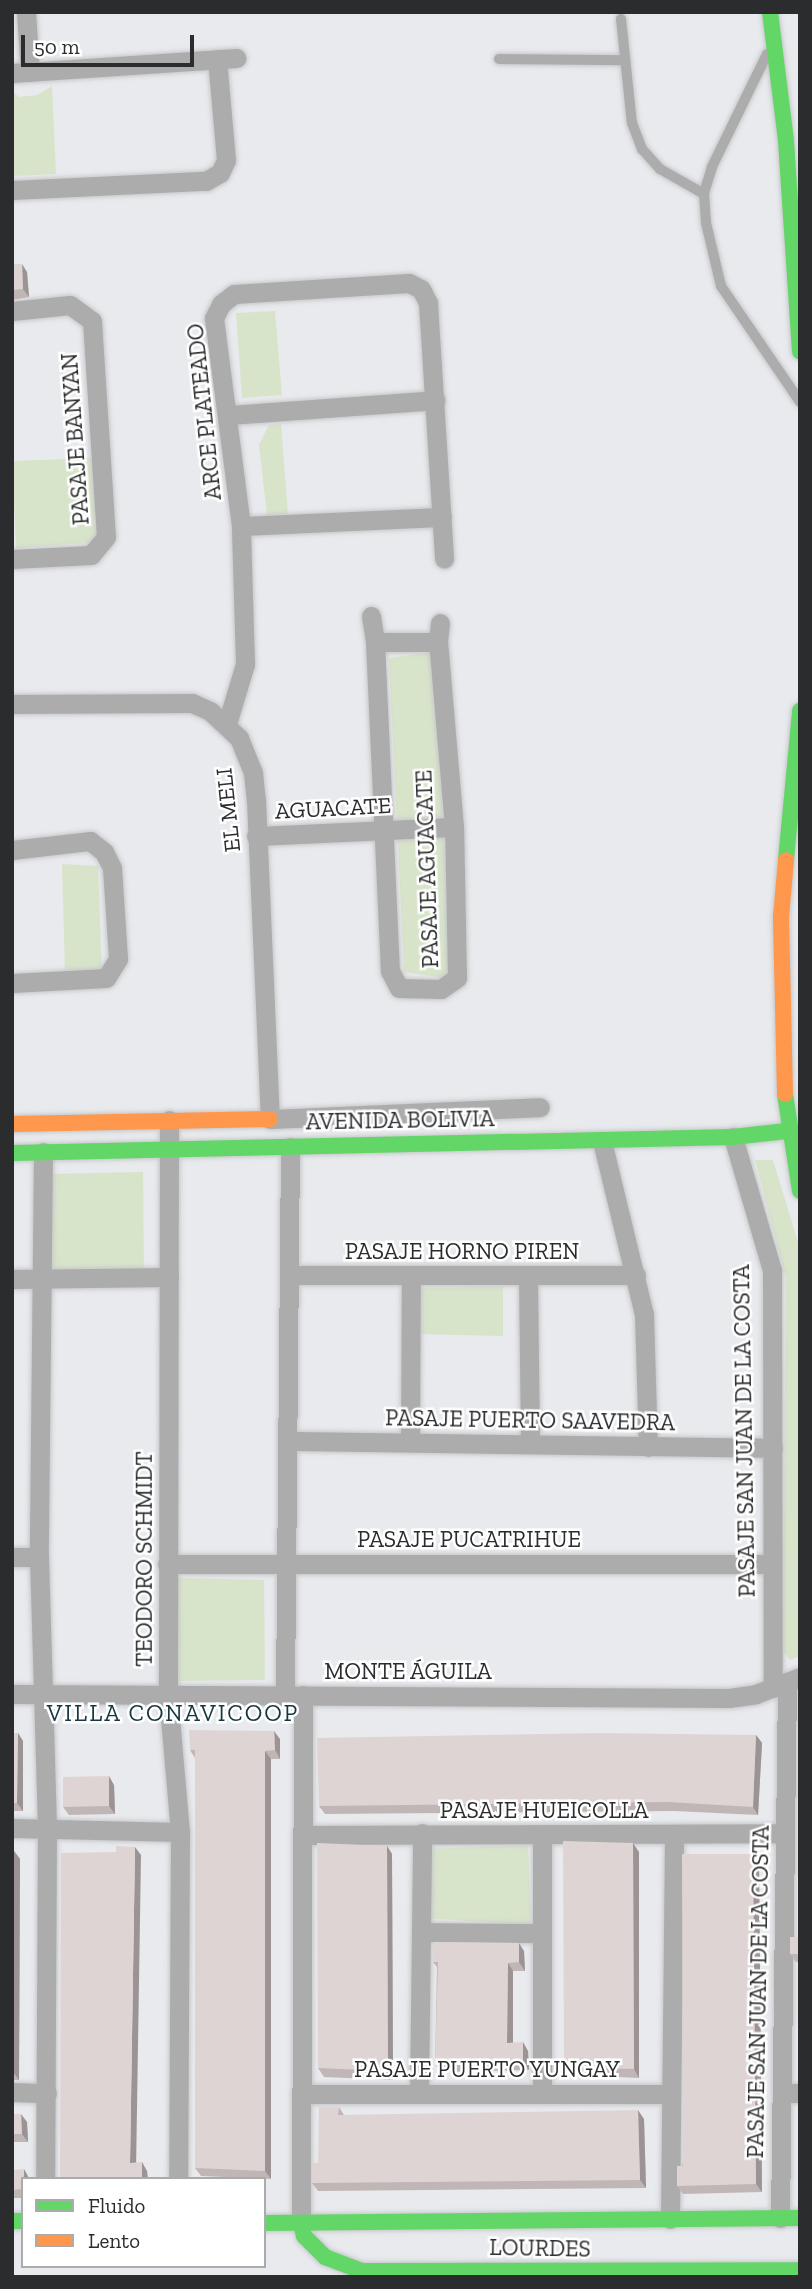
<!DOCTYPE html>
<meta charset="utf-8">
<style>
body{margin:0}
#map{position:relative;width:812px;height:2289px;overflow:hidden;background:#e8eaed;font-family:"Zilla Slab",serif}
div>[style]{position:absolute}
.green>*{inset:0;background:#d8e4ca}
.roads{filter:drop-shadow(0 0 2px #c7c8ca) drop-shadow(0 0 2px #c7c8ca)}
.lane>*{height:10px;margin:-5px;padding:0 5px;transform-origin:5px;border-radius:5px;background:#adacad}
.street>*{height:19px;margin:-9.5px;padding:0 9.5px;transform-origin:9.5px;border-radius:9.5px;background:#adacad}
.fast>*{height:16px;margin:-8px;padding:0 8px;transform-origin:8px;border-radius:8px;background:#63d668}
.slow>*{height:16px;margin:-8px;padding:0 8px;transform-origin:8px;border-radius:8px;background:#ff974d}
.wall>*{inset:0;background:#c0b6b6}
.shaded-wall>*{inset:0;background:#9c9494}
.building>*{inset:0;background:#dfd4d4}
span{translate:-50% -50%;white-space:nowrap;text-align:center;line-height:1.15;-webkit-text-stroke:5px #fff;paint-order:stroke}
.street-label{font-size:23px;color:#2b2c2e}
.neighbourhood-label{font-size:24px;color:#17363f;letter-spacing:2px}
.frame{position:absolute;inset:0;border:14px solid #2b2c2e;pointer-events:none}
.legend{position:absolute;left:21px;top:2177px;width:245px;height:91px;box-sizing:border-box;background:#fff;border:2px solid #aaabab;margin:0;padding:9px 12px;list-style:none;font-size:21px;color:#2b2c2e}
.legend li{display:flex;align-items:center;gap:14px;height:35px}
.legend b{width:35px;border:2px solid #aaabab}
.scale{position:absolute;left:21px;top:35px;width:173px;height:32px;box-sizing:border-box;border:4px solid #2b2c2e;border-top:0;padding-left:9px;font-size:21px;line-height:24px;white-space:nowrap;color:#2b2c2e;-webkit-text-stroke:5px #fff;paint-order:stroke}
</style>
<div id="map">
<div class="green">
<div style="clip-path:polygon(52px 86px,56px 174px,12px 176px,12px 91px,19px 97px,37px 95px)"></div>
<div style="clip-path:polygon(275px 311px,282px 395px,242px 398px,236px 313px)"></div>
<div style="clip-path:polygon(281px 424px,288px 514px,267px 515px,259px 445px,269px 425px)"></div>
<div style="clip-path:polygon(93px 458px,97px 542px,16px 548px,12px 461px)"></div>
<div style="clip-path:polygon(434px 652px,452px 979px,404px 972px,389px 658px)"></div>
<div style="clip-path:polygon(62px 864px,98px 866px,102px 975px,65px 972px)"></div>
<div style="clip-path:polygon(755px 1160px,773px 1160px,800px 1249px,800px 1656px,790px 1660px,783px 1651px,786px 1278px)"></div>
<div style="clip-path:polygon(143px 1172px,144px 1273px,44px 1273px,47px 1174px)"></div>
<div style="clip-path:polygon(503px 1287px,503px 1336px,414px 1334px,410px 1288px)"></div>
<div style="clip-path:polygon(175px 1578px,264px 1580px,265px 1680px,178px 1681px)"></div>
<div style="clip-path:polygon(528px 1845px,531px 1925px,424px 1918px,425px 1849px)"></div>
</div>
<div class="roads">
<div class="lane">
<div style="left:621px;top:19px;width:105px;rotate:84deg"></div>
<div style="left:632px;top:123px;width:28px;rotate:69deg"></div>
<div style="left:642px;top:149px;width:27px;rotate:48deg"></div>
<div style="left:660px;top:169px;width:51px;rotate:29.6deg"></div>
<div style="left:767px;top:54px;width:126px;rotate:116deg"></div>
<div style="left:712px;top:167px;width:28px;rotate:107deg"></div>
<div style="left:704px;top:194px;width:29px;rotate:86deg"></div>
<div style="left:706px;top:223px;width:65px;rotate:76.6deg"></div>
<div style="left:721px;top:286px;width:140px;rotate:55.7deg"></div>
<div style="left:499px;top:59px;width:126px;rotate:0.5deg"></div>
</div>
<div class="street">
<div style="left:26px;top:12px;width:60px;rotate:86.2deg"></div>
<div style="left:12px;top:73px;width:225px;rotate:-3.8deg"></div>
<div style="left:12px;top:190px;width:194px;rotate:-2.7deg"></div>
<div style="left:206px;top:181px;width:16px;rotate:-30deg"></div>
<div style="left:220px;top:173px;width:14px;rotate:-65deg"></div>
<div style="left:226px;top:160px;width:101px;rotate:-95.1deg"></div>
<div style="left:12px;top:311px;width:58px;rotate:-5.9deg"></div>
<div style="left:70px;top:305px;width:27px;rotate:36deg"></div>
<div style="left:92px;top:321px;width:216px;rotate:86.3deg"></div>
<div style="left:106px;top:537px;width:23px;rotate:130deg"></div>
<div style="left:91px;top:555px;width:79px;rotate:177.1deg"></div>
<div style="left:228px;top:415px;width:208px;rotate:-4.1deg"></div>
<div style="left:241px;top:526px;width:201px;rotate:-2.6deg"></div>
<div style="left:371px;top:616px;width:26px;rotate:81deg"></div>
<div style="left:438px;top:642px;width:63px;rotate:180deg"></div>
<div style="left:375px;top:642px;width:329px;rotate:87.4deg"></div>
<div style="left:390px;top:971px;width:19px;rotate:62deg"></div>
<div style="left:399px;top:988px;width:42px;rotate:1.4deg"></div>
<div style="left:441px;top:989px;width:19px;rotate:-35deg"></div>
<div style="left:457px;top:978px;width:151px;rotate:-91.1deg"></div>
<div style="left:454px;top:827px;width:186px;rotate:-94.9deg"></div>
<div style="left:438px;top:642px;width:19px;rotate:-84deg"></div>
<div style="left:12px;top:704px;width:180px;rotate:-0.3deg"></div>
<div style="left:192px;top:703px;width:20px;rotate:24deg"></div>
<div style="left:210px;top:711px;width:40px;rotate:43deg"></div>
<div style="left:239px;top:738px;width:38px;rotate:68deg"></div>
<div style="left:253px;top:773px;width:27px;rotate:84deg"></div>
<div style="left:256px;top:800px;width:319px;rotate:87.5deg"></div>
<div style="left:270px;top:1119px;width:270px;rotate:-2.5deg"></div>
<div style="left:227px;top:724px;width:63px;rotate:-73.3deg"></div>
<div style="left:245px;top:664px;width:138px;rotate:-91.7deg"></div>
<div style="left:241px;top:526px;width:210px;rotate:-97.4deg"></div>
<div style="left:214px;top:318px;width:16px;rotate:-63deg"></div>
<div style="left:221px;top:304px;width:16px;rotate:-38deg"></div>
<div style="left:234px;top:294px;width:175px;rotate:-3.6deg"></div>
<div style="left:409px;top:283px;width:13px;rotate:27deg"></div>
<div style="left:421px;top:289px;width:16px;rotate:63deg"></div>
<div style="left:428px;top:303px;width:256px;rotate:86.4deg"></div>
<div style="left:256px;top:836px;width:198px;rotate:-2.6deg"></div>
<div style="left:12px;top:850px;width:79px;rotate:-6.6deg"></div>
<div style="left:90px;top:841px;width:18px;rotate:38deg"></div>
<div style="left:104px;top:852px;width:18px;rotate:63deg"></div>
<div style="left:112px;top:868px;width:91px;rotate:86.2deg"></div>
<div style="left:118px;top:959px;width:22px;rotate:122deg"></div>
<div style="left:106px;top:978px;width:94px;rotate:177deg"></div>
<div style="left:169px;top:1120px;width:575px;rotate:90.1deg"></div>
<div style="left:168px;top:1695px;width:138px;rotate:85deg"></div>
<div style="left:180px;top:1832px;width:347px;rotate:90.3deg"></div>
<div style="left:733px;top:1137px;width:139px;rotate:73.7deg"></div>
<div style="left:772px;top:1270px;width:418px;rotate:89.9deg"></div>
<div style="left:602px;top:1141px;width:178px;rotate:76.4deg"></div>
<div style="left:644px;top:1314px;width:133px;rotate:88.3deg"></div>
<div style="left:43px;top:1152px;width:405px;rotate:90.6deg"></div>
<div style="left:39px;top:1557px;width:270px;rotate:88.3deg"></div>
<div style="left:47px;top:1827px;width:352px;rotate:90.3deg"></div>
<div style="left:289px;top:1275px;width:347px"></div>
<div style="left:528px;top:1277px;width:167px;rotate:89.3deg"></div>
<div style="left:12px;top:1279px;width:157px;rotate:-0.7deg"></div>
<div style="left:287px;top:1441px;width:486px;rotate:0.8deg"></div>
<div style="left:410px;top:1442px;width:167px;rotate:-89.7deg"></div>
<div style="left:12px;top:1557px;width:27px"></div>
<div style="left:167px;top:1564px;width:604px"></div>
<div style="left:12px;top:1694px;width:717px;rotate:0.32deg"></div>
<div style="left:729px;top:1698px;width:27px;rotate:-8deg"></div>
<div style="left:756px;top:1694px;width:47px;rotate:-21.1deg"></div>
<div style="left:285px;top:1695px;width:548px;rotate:-89.48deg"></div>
<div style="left:12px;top:1828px;width:168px;rotate:1.4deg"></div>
<div style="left:303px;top:1835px;width:482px;rotate:-0.2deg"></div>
<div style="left:542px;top:1836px;width:258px;rotate:90deg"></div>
<div style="left:421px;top:1932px;width:121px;rotate:0.5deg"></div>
<div style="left:12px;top:2092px;width:35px;rotate:2deg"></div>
<div style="left:782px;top:2093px;width:18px"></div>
<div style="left:304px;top:2094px;width:367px"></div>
<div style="left:419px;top:2094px;width:261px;rotate:-89.3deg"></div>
<div style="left:780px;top:2218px;width:536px;rotate:-89.25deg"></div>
<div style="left:670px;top:2219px;width:384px;rotate:-89.4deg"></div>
<div style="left:301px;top:2223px;width:528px;rotate:-89.78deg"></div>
</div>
<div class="fast">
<div style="left:770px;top:12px;width:130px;rotate:82.9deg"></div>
<div style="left:786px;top:141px;width:211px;rotate:86.2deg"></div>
<div style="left:786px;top:860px;width:150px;rotate:-84.6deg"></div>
<div style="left:785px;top:1094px;width:98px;rotate:81.2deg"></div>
<div style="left:12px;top:1153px;width:721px;rotate:-1.27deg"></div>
<div style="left:733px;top:1137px;width:54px;rotate:-6.3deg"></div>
<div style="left:12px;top:2221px;width:11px"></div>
<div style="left:264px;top:2223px;width:536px;rotate:-0.53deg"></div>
<div style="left:301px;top:2223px;width:13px;rotate:77deg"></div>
<div style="left:304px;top:2236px;width:30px;rotate:45deg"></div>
<div style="left:325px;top:2257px;width:40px;rotate:21deg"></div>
<div style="left:362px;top:2271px;width:438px;rotate:-0.1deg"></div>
</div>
<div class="slow">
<div style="left:785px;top:1094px;width:177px;rotate:-91.3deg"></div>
<div style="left:781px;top:917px;width:57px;rotate:-85deg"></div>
<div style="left:12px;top:1124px;width:258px;rotate:-1.1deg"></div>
</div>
</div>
<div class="wall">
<div style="clip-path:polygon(12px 264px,27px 272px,29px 297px,12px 300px)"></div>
<div style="clip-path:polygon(12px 1733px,18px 1733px,23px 1741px,23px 1811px,12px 1811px)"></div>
<div style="clip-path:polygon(756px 1735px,762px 1743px,758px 1815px,674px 1811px,325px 1814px,319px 1806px)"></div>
<div style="clip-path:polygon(280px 1739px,280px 1759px,271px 1759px,271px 2179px,201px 2176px,195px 2168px,195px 1758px,190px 1750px)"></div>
<div style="clip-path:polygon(114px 1785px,115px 1814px,69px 1815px,63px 1807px)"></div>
<div style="clip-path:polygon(387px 1846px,392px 1854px,393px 2080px,324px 2077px,318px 2068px)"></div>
<div style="clip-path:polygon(12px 1850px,14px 1851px,20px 1859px,19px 2080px,12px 2080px)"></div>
<div style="clip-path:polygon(639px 1852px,639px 2078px,570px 2075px,564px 2067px)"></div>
<div style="clip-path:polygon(759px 1862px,762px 2192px,683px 2194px,677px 2186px)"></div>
<div style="clip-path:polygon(800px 1937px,800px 1962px,796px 1962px,790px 1954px)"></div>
<div style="clip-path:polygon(524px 1951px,525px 1971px,513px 1971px,513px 2043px,528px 2051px,529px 2070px,441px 2072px,435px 2064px,437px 1967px,433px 1962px)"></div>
<div style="clip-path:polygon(339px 2107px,344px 2115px,644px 2119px,646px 2188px,318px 2191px,312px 2183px)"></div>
<div style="clip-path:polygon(12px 2114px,27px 2122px,28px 2142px,12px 2142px)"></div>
<div style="clip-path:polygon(12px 2170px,29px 2178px,23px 2179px,23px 2198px,12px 2198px)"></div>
</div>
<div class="shaded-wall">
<div style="clip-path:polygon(22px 264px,27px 272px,29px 297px,23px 289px)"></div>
<div style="clip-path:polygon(274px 1731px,280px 1739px,280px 1759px,275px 1750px)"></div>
<div style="clip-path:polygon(18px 1733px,23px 1741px,23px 1811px,17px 1803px)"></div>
<div style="clip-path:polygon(756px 1735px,762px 1743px,758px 1815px,753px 1807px)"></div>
<div style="clip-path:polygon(265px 1751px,271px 1759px,271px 2179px,265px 2171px)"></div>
<div style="clip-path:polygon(109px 1776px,114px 1785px,115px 1814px,109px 1806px)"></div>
<div style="clip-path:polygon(633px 1843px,639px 1852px,639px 2078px,634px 2069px)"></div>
<div style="clip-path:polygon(387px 1846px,392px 1854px,393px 2080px,388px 2071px)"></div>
<div style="clip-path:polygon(135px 1847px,141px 1855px,136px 2171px,130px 2163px)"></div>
<div style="clip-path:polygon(14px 1851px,20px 1859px,19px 2080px,13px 2072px)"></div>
<div style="clip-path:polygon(753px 1854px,759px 1862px,762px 2192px,756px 2184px)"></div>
<div style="clip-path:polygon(519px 1943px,524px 1951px,525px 1971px,519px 1962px)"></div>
<div style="clip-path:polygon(508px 1963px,513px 1971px,513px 2051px,507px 2043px)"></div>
<div style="clip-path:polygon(523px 2042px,528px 2051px,529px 2070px,523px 2062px)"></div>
<div style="clip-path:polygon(638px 2110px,644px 2119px,646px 2188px,640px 2180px)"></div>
<div style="clip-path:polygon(21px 2114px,27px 2122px,28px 2142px,22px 2134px)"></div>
<div style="clip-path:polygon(142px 2162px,147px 2171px,148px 2179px,142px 2179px)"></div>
<div style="clip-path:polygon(24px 2169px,29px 2178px,29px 2179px,24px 2179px)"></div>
</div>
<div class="building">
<div style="clip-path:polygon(12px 264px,22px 264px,23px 289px,12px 290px)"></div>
<div style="clip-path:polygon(189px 1730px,274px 1731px,275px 1750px,265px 1751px,265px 2171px,195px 2168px,195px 1750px,190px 1750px)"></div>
<div style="clip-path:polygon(12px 1733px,18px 1733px,17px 1803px,12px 1803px)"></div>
<div style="clip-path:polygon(600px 1733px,756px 1735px,753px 1807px,668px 1802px,319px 1806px,317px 1738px)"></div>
<div style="clip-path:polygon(109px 1776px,109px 1806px,63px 1807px,63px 1777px)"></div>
<div style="clip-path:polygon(563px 1841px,633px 1843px,634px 2069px,564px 2067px)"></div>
<div style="clip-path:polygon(317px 1843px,387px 1846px,388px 2071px,318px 2068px)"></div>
<div style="clip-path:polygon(116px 1846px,135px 1847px,130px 2163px,142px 2162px,142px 2179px,60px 2179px,61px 1853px,116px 1852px)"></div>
<div style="clip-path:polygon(12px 1850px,14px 1851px,13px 2072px,12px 2072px)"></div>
<div style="clip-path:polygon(682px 1854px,753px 1854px,756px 2184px,677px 2186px,677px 2166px,683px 2166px)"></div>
<div style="clip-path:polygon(790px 1937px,800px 1937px,800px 1954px,790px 1954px)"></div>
<div style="clip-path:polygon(433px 1942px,519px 1943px,519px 1962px,508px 1963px,507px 2043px,523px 2042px,523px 2062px,435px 2064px,438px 1962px,433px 1962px)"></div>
<div style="clip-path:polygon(319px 2107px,339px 2107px,338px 2115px,638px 2110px,640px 2180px,312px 2183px,312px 2163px,318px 2163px)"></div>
<div style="clip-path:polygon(12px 2114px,21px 2114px,22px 2134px,12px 2134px)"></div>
<div style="clip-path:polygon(24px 2169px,23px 2189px,12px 2190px,12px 2170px)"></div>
</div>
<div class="street-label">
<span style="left:204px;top:412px;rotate:-96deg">ARCE PLATEADO</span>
<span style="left:75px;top:439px;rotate:-94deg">PASAJE BANYAN</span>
<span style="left:333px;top:808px;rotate:-3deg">AGUACATE</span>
<span style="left:228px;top:810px;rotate:-96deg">EL MELI</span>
<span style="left:427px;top:869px;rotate:-92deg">PASAJE AGUACATE</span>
<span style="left:400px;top:1120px;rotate:-1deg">AVENIDA BOLIVIA</span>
<span style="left:462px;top:1251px">PASAJE HORNO PIREN</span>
<span style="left:530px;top:1420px;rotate:1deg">PASAJE PUERTO SAAVEDRA</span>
<span style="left:744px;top:1431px;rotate:-91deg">PASAJE SAN JUAN DE LA COSTA</span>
<span style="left:469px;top:1539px">PASAJE PUCATRIHUE</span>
<span style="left:144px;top:1559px;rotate:-90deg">TEODORO SCHMIDT</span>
<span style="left:408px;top:1671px">MONTE ÁGUILA</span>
<span style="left:544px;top:1810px">PASAJE HUEICOLLA</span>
<span style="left:758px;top:1992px;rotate:-89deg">PASAJE SAN JUAN DE LA COSTA</span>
<span style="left:487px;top:2069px">PASAJE PUERTO YUNGAY</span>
<span style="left:540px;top:2248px;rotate:1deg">LOURDES</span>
</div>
<div class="neighbourhood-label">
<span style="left:173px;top:1713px">VILLA CONAVICOOP</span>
</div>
<div class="frame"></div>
<ul class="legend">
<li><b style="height:9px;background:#63d668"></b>Fluido</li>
<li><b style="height:9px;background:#ff974d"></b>Lento</li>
</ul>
<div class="scale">50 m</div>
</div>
